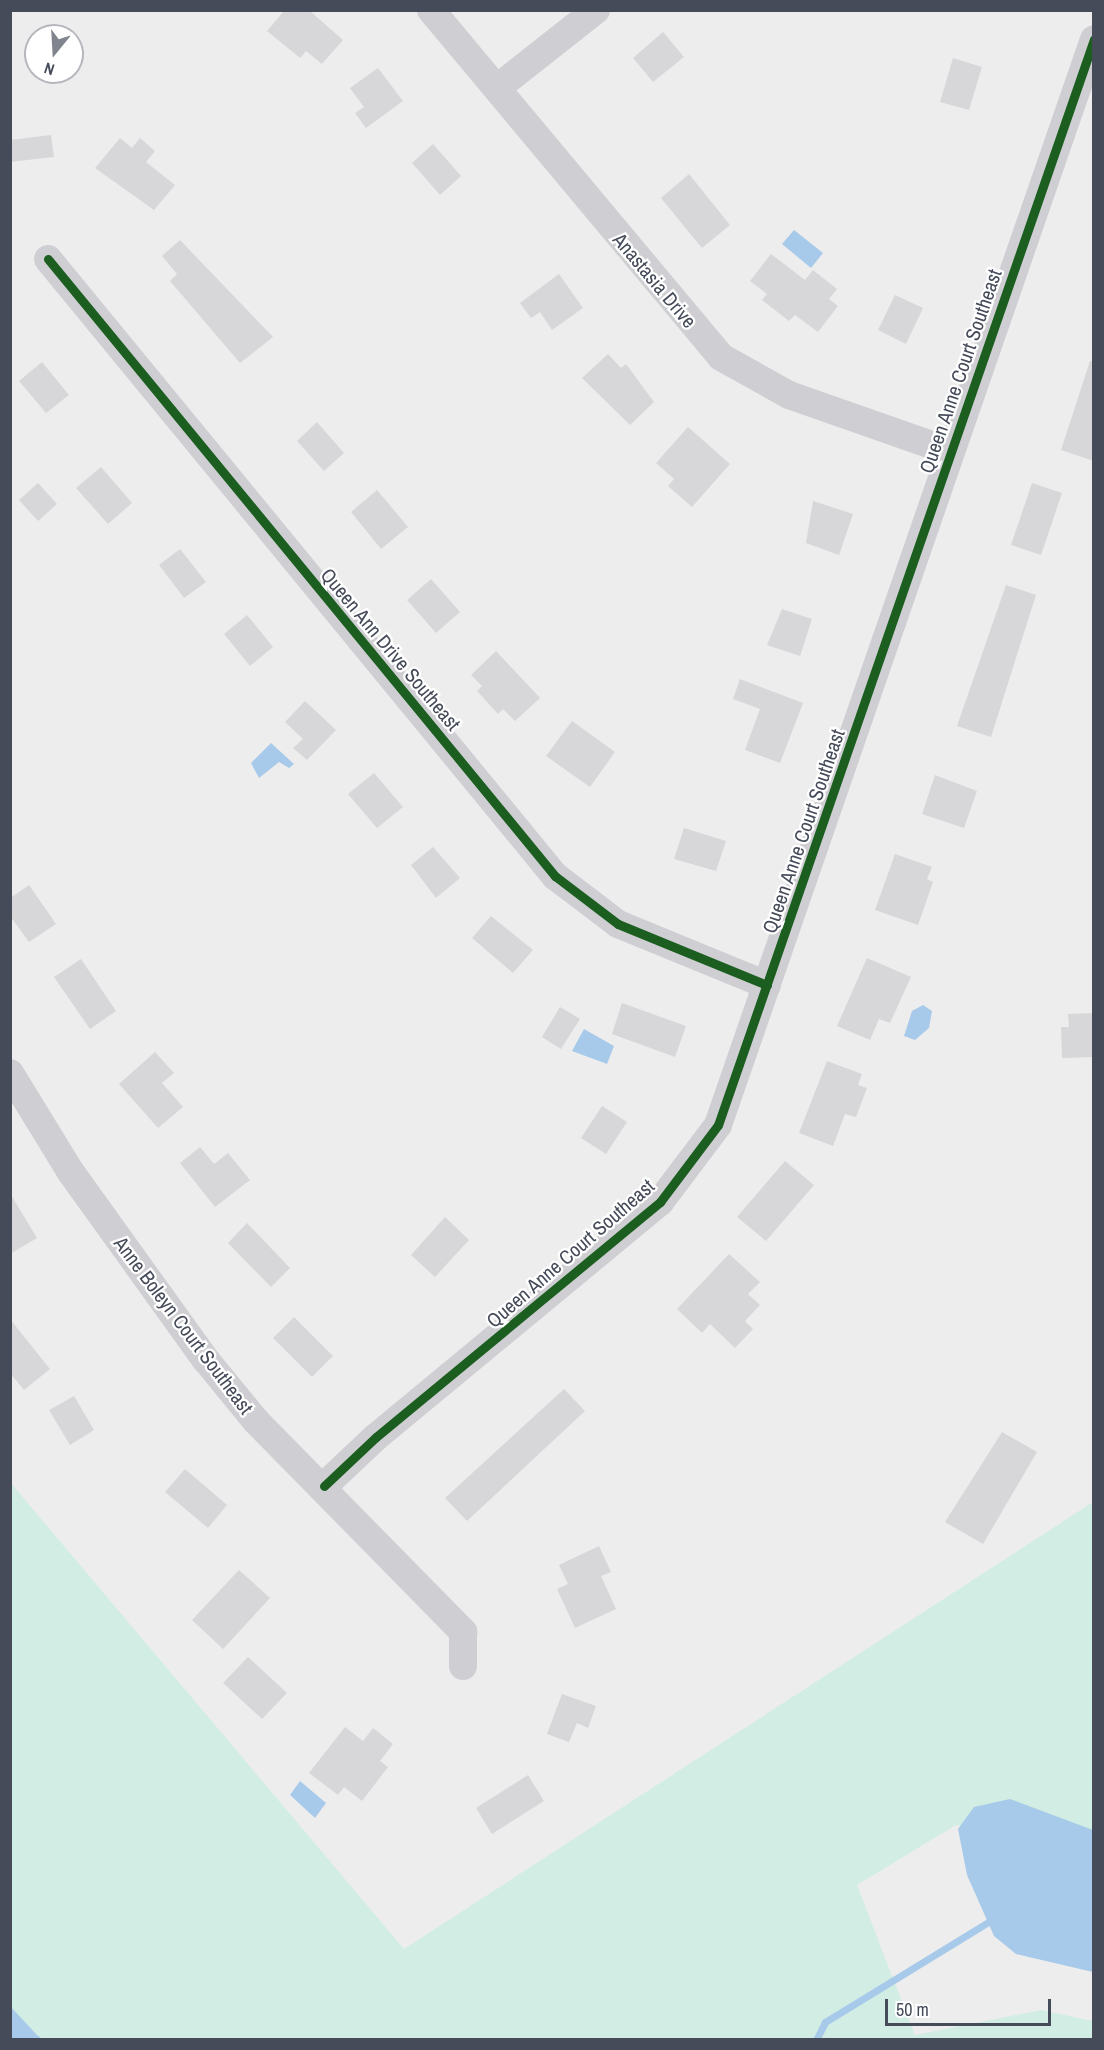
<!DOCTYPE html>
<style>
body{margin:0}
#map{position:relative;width:1104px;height:2050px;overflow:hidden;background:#eeeded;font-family:"Archivo Narrow",sans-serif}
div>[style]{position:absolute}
.green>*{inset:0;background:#d2ede4}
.water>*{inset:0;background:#a7caea}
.stream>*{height:7px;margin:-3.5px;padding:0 3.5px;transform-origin:3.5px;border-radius:3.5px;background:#a7caea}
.building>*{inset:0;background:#d7d6d9}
.minor>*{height:28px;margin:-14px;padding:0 14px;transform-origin:14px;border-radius:14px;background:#cfcfd3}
.cycleway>*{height:9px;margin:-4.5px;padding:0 4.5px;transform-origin:4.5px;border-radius:4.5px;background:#1b5e20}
span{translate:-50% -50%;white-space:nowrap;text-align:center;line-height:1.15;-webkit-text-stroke:4.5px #fff;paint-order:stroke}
.street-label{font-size:20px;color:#454b59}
.frame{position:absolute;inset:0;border:12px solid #454b59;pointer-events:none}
.north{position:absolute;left:24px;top:24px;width:60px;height:60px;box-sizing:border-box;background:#fff;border:2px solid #b5b7bd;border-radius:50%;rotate:198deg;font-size:16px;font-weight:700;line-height:24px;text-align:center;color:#454b59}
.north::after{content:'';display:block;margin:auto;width:21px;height:27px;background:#80848d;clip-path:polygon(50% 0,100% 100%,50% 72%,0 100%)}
.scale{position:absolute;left:885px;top:1999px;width:166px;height:27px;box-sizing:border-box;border:3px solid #454b59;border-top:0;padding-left:8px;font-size:18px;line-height:21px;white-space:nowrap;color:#454b59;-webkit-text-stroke:4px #fff;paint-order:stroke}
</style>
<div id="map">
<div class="green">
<div style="clip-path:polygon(10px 1482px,404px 1949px,1093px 1502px,1093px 1849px,956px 1825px,857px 1885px,915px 2035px,1041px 2010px,1093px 2021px,1093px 2039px,11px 2039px)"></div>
</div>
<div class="water">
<div style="clip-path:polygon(794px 230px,823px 253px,811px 268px,782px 244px)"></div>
<div style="clip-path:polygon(271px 743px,294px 764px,289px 768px,279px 762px,259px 778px,251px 763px)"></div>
<div style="clip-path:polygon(923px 1005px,932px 1011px,929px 1028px,915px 1040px,904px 1036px,912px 1011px)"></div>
<div style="clip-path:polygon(584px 1029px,614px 1046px,607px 1064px,572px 1051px)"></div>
<div style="clip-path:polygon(300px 1781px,326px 1803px,315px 1818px,290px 1795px)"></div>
<div style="clip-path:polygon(1010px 1799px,1093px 1830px,1093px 1972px,1016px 1954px,994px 1936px,967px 1875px,958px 1829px,974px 1807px)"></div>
<div style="clip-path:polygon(10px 2006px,37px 2035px,42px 2039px,11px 2039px)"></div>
</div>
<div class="stream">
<div style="left:816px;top:2040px;width:20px;rotate:-63deg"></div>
<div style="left:825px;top:2022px;width:191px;rotate:-31.5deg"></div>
</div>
<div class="building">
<div style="clip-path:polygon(285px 10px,309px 10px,343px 40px,322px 64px,306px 51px,300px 58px,267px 31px)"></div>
<div style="clip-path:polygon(663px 32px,684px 57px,653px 82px,633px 58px)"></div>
<div style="clip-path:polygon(953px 58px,982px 67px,969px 110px,940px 102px)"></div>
<div style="clip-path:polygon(378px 68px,403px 101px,366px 128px,355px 113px,364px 107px,350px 88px)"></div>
<div style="clip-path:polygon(51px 135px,54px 157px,10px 162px,10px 140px)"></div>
<div style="clip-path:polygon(120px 138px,132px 148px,140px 138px,155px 151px,146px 162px,175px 185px,154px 210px,95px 168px)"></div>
<div style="clip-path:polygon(433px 144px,461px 176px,440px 195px,412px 163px)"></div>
<div style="clip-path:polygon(689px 174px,730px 225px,702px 248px,661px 198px)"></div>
<div style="clip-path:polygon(180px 240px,273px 337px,240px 363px,170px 281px,177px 274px,162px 256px)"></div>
<div style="clip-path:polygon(771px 254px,805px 280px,813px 270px,837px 289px,829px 299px,838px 306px,818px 332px,795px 315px,789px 321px,762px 300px,767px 294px,750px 281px)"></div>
<div style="clip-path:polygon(559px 274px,583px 308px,552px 330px,540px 312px,531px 318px,520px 303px)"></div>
<div style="clip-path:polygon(895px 295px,923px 308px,906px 344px,878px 330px)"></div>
<div style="clip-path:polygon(608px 354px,621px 368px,626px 364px,654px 402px,630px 425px,582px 378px)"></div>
<div style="clip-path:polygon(1090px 361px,1094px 361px,1094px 461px,1061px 450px)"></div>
<div style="clip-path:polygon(42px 362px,69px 395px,46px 413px,19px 381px)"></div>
<div style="clip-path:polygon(317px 422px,344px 453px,324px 471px,297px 441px)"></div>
<div style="clip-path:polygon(688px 427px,730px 464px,692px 507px,668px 486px,674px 479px,656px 463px)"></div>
<div style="clip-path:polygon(101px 467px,132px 503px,108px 524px,76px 488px)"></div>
<div style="clip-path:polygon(38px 483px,57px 504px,38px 521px,19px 500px)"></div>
<div style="clip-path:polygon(1032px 483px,1062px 493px,1041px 555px,1011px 545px)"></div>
<div style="clip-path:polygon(377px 490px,408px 527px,381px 549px,351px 512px)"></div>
<div style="clip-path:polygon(813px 501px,853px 514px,839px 555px,806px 543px)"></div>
<div style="clip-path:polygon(180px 549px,206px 582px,184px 598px,159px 565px)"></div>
<div style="clip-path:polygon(431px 579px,460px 612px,436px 633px,407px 600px)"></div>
<div style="clip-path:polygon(1006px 585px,1036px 595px,991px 737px,957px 726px)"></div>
<div style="clip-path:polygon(782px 609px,812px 619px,800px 656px,767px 645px)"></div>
<div style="clip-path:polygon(247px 615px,273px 647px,250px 666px,224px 634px)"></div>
<div style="clip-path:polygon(496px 651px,540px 698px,515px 721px,503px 709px,498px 714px,477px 691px,482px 686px,471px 675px)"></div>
<div style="clip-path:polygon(740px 679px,803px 703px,780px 763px,745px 750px,760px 709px,733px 699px)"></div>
<div style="clip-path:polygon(305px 701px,336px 730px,307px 760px,293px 748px,303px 739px,285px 722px)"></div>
<div style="clip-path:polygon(572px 721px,615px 752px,590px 787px,546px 756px)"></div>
<div style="clip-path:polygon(374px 773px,403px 807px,377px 828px,348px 794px)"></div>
<div style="clip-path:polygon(935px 775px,977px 791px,964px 828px,922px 814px)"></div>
<div style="clip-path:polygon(684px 828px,726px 841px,716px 871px,674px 859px)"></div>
<div style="clip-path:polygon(433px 847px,460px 878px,436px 898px,411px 865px)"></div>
<div style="clip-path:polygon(895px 854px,932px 867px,927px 879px,933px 882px,918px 925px,875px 910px)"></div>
<div style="clip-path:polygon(29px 885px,56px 924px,29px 942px,10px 916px,10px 898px)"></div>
<div style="clip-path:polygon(491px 916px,533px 950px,513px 973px,472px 938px)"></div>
<div style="clip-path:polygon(867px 958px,911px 977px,890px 1023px,879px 1019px,870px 1040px,837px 1026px)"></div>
<div style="clip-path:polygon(81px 959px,116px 1011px,90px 1029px,54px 977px)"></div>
<div style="clip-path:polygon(622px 1003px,686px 1026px,675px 1057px,612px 1034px)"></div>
<div style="clip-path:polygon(560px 1007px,580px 1019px,561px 1049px,542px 1037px)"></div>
<div style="clip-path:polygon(1094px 1013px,1094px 1057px,1062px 1058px,1061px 1027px,1069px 1027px,1068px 1014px)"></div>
<div style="clip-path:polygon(155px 1052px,174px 1073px,162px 1083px,183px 1107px,158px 1128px,119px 1084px)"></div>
<div style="clip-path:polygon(827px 1061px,862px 1074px,858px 1085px,867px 1088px,856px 1117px,845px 1114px,833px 1146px,799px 1133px)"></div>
<div style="clip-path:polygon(602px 1106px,627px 1122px,606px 1154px,581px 1138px)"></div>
<div style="clip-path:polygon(200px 1147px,214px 1164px,228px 1153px,250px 1180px,215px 1207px,180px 1163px)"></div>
<div style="clip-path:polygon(785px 1161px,814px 1185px,766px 1241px,737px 1217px)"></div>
<div style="clip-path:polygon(10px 1193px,37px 1238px,10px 1254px)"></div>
<div style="clip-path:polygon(445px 1217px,469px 1240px,435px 1277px,411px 1255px)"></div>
<div style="clip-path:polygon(247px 1223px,290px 1268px,271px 1287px,228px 1243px)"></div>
<div style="clip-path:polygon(729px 1254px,760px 1282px,748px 1294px,760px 1305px,745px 1321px,753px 1329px,735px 1348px,710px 1324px,702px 1333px,677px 1309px)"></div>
<div style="clip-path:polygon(294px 1317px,333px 1356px,312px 1377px,273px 1338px)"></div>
<div style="clip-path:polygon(10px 1319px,50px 1369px,24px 1390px,10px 1373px)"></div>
<div style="clip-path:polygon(564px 1389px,585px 1411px,467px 1521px,445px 1498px)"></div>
<div style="clip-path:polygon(74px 1396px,94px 1430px,70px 1445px,49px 1410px)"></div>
<div style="clip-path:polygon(1002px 1432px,1037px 1452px,983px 1544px,945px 1522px)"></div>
<div style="clip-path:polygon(185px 1469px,227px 1505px,208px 1528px,165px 1492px)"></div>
<div style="clip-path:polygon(599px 1546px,611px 1572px,601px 1576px,616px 1609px,575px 1628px,557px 1589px,568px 1584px,559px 1565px)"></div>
<div style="clip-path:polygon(239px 1570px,270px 1598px,223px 1649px,192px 1620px)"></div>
<div style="clip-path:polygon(248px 1657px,287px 1693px,262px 1719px,223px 1683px)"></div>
<div style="clip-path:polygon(562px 1694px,596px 1706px,588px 1728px,577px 1723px,569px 1742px,547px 1734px)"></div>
<div style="clip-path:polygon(345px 1727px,363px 1741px,373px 1728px,393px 1744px,380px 1761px,388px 1767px,362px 1801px,344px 1787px,338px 1795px,309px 1773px)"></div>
<div style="clip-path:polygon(528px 1775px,544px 1801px,492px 1834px,476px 1808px)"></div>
</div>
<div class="minor">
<div style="left:431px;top:10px;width:452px;rotate:50.1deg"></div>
<div style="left:721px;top:357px;width:78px;rotate:29.2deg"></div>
<div style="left:789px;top:395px;width:170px;rotate:19.3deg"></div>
<div style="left:497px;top:88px;width:126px;rotate:-38.2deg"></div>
<div style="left:48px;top:259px;width:799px;rotate:50.59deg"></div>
<div style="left:555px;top:876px;width:79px;rotate:37.3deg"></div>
<div style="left:618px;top:924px;width:161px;rotate:22.3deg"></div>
<div style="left:10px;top:1073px;width:115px;rotate:58.5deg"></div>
<div style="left:70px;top:1171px;width:233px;rotate:54.3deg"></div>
<div style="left:206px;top:1360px;width:79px;rotate:50.7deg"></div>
<div style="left:256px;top:1421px;width:296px;rotate:45.5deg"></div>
<div style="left:463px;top:1632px;width:34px;rotate:90deg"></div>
<div style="left:324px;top:1486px;width:71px;rotate:-43.3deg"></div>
<div style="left:376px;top:1437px;width:369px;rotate:-39.6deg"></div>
<div style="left:660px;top:1202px;width:96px;rotate:-53deg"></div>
<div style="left:718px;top:1125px;width:1149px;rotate:-70.9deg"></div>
</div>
<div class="cycleway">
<div style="left:48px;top:259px;width:799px;rotate:50.59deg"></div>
<div style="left:555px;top:876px;width:79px;rotate:37.3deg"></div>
<div style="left:618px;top:924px;width:161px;rotate:22.3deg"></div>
<div style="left:324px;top:1486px;width:71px;rotate:-43.3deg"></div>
<div style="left:376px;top:1437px;width:369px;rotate:-39.6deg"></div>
<div style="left:660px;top:1202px;width:96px;rotate:-53deg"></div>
<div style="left:718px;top:1125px;width:1149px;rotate:-70.9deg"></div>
</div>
<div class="street-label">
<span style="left:655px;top:280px;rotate:50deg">Anastasia Drive</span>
<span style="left:960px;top:371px;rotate:-71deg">Queen Anne Court Southeast</span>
<span style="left:391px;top:649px;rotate:50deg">Queen Ann Drive Southeast</span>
<span style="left:803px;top:831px;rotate:-71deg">Queen Anne Court Southeast</span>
<span style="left:570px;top:1253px;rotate:-41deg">Queen Anne Court Southeast</span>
<span style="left:184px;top:1325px;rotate:53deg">Anne Boleyn Court Southeast</span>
</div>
<div class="frame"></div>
<div class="north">N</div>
<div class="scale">50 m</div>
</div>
